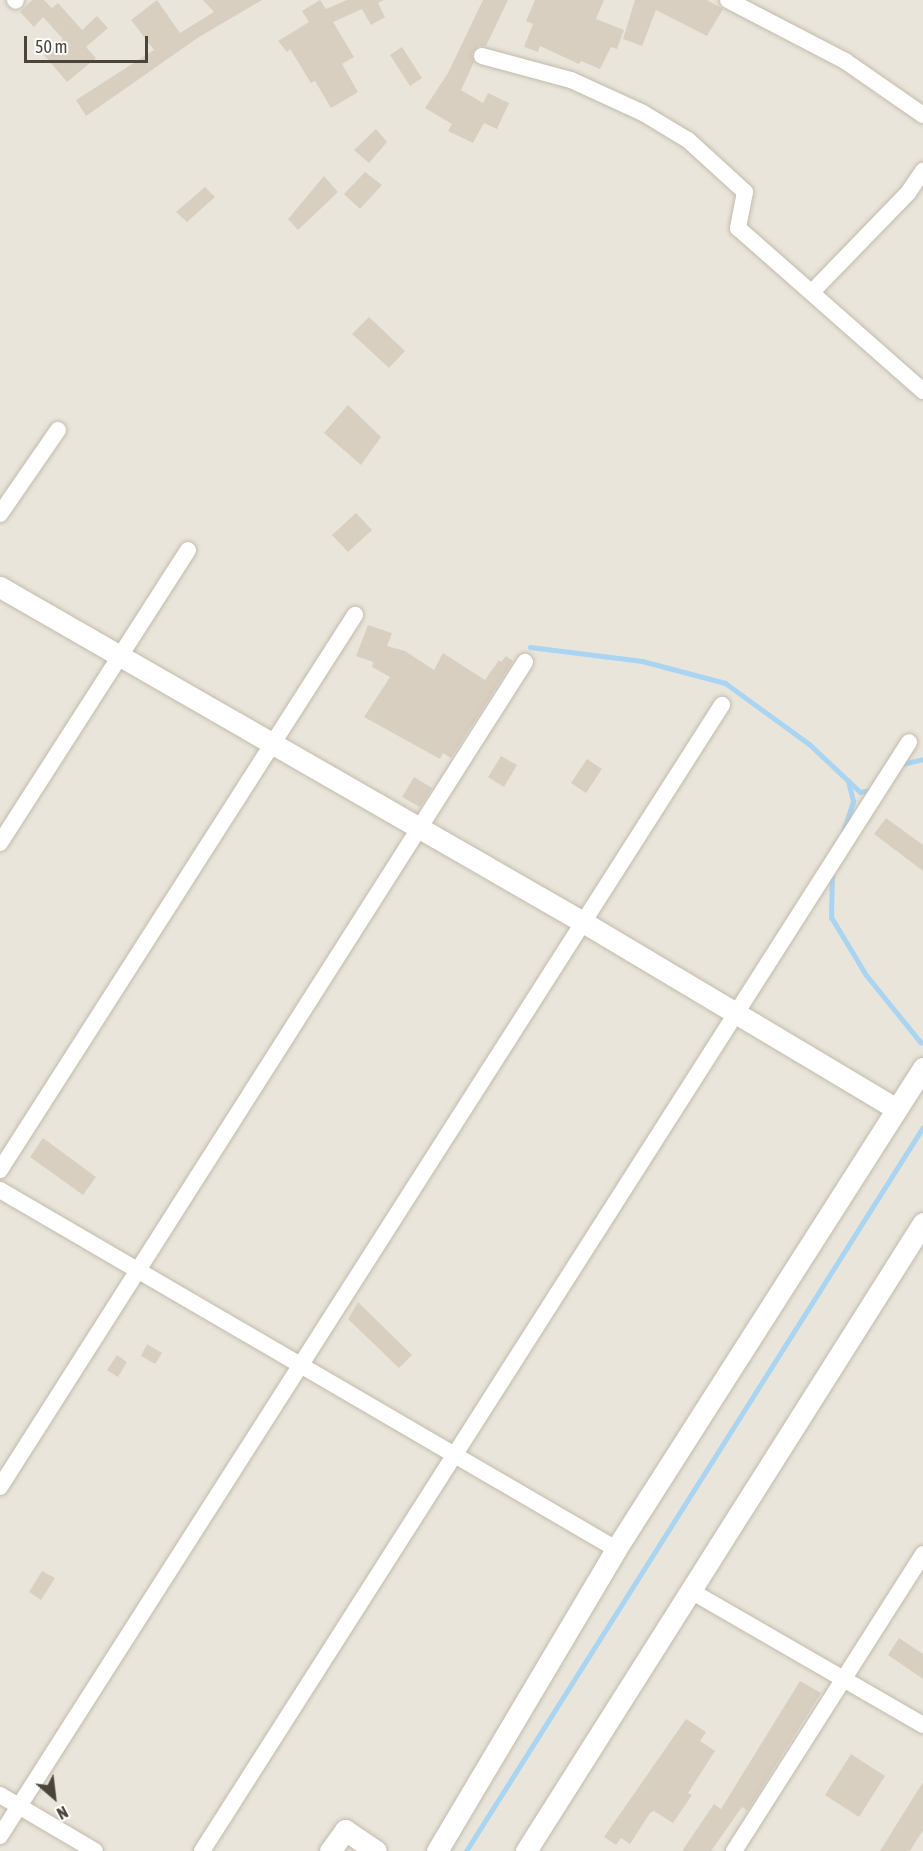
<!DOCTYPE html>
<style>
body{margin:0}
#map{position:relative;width:923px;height:1851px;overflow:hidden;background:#f6f3ec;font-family:"Asap Condensed",sans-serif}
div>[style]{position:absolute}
.residential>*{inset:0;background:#eae5da}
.stream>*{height:5px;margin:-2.5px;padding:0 2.5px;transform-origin:2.5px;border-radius:2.5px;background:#a9d4f2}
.building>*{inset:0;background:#d8cfc1}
.roads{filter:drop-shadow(0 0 2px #c2bbae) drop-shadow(0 0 2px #c2bbae)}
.minor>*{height:16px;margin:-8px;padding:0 8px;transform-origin:8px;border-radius:8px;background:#fff}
.tertiary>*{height:21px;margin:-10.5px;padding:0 10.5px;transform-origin:10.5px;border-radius:10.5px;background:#fff}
span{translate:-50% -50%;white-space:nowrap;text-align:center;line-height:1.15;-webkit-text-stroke:5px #fff;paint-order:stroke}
.north{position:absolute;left:24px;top:1767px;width:60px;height:60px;-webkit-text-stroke:4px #fff;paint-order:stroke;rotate:152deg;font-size:16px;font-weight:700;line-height:24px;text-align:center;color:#4b4439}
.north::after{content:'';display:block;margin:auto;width:21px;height:27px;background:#4b4439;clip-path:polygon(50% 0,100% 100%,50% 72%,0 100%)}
.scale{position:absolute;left:24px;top:36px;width:124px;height:27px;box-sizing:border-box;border:3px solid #4b4439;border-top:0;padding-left:8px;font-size:18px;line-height:21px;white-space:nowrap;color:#4b4439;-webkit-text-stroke:4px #fff;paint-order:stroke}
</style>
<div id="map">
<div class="residential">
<div style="clip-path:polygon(0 0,923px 0,923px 1851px,0 1851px)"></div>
</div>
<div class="stream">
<div style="left:530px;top:647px;width:113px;rotate:7.1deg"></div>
<div style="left:642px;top:661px;width:86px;rotate:14.8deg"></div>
<div style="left:725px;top:683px;width:104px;rotate:36deg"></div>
<div style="left:809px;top:744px;width:70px;rotate:43.3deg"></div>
<div style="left:860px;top:792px;width:15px;rotate:-11deg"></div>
<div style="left:902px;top:764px;width:22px;rotate:-13deg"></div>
<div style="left:843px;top:832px;width:33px;rotate:-72deg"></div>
<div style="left:853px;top:801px;width:21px;rotate:-104deg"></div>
<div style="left:832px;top:873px;width:44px;rotate:91.3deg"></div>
<div style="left:831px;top:917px;width:68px;rotate:58.9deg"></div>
<div style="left:866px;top:975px;width:87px;rotate:51deg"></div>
<div style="left:466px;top:1851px;width:856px;rotate:-57.74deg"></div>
</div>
<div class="building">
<div style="clip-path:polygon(32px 0,44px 0,52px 8px,58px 3px,82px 30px,97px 16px,108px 28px,86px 47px,96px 58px,67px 82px,44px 55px,63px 39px,43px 17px,34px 27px,20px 12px)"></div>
<div style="clip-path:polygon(157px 0,180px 33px,214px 12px,203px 0,262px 0,199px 37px,86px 116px,76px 100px,154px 50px,131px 20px)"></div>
<div style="clip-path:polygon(320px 0,326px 9px,347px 0,384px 0,378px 3px,385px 17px,371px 25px,362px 9px,333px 22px,354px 57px,342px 64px,358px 92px,331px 108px,315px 81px,311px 83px,290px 49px,287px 52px,278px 41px,309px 22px,302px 11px)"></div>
<div style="clip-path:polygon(483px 0,508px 0,486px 46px,479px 46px,472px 53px,474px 62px,461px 90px,483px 103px,488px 93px,509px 103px,497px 129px,484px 123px,473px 143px,448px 131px,452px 124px,425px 108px,448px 73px)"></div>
<div style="clip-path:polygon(535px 0,604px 0,596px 19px,624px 30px,617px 49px,611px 47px,600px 69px,581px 61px,579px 64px,540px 46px,538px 52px,524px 47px,533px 24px,526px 21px)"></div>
<div style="clip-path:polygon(635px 0,707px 0,723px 9px,707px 36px,656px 10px,642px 46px,623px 39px)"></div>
<div style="clip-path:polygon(402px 47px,422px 78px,410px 86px,390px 55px)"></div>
<div style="clip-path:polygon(376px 129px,387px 142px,369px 163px,354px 150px)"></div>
<div style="clip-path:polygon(365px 172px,382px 185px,360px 209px,344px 194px)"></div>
<div style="clip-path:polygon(324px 176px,338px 192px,298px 230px,288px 219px)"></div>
<div style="clip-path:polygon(205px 187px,215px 197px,187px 222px,176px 212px)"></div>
<div style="clip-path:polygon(369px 317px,405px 351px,389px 368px,352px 334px)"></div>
<div style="clip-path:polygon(348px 405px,381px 437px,361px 465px,324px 433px)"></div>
<div style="clip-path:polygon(356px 513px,372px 530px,348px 552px,332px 535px)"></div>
<div style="clip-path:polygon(368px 625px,392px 633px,387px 646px,405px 651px,434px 670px,443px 653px,485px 680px,499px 660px,501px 662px,506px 656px,513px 661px,451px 758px,443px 753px,440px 759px,364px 717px,390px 677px,372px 667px,373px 662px,356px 656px)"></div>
<div style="clip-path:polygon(501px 756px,517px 765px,504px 787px,488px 777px)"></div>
<div style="clip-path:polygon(587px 759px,602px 769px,586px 793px,571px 783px)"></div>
<div style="clip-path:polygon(414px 777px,432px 788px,420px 807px,402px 797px)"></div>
<div style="clip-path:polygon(886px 818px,923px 845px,923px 871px,874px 834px)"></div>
<div style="clip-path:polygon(43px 1138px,96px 1177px,83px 1195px,30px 1157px)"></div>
<div style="clip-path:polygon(358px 1302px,412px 1355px,399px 1368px,348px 1319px)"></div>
<div style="clip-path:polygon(147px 1344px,162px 1353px,155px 1364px,141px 1356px)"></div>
<div style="clip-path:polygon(117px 1355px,127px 1362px,118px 1377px,107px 1370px)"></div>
<div style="clip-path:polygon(42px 1571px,55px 1578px,41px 1600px,29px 1592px)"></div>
<div style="clip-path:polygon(899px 1638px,923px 1654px,923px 1679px,888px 1655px)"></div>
<div style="clip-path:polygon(800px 1681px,821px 1693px,747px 1811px,742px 1807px,711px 1851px,682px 1851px,714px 1804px,721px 1809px)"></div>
<div style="clip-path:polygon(686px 1719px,706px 1732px,700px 1741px,715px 1751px,688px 1793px,692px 1795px,673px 1823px,654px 1811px,650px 1813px,630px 1844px,621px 1838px,616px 1845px,604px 1837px)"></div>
<div style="clip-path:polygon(851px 1754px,885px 1776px,859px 1817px,825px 1795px)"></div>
<div style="clip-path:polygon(923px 1782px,923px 1830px,910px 1851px,880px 1851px)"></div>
</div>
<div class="roads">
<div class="minor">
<div style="left:15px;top:0;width:1px;rotate:45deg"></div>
<div style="left:728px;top:0;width:132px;rotate:27.5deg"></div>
<div style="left:845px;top:61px;width:95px;rotate:34.7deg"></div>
<div style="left:482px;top:56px;width:92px;rotate:15.1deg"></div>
<div style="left:571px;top:80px;width:79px;rotate:24.6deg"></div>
<div style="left:643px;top:113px;width:52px;rotate:31deg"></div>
<div style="left:688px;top:140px;width:77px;rotate:42.4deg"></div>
<div style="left:745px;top:192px;width:37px;rotate:101deg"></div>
<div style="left:738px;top:228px;width:247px;rotate:41.4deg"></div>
<div style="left:812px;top:292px;width:138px;rotate:-45.9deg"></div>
<div style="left:908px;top:193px;width:27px;rotate:-56deg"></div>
<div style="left:0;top:514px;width:102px;rotate:-55.4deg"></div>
<div style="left:0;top:843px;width:348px;rotate:-57.3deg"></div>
<div style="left:0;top:1170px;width:659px;rotate:-57.4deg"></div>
<div style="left:0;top:1190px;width:713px;rotate:30.23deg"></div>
<div style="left:0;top:1487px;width:978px;rotate:-57.53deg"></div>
<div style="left:691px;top:1591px;width:268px;rotate:30deg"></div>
<div style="left:0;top:1795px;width:110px;rotate:30.5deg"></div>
<div style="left:0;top:1836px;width:1342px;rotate:-57.45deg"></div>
<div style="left:202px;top:1851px;width:1315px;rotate:-57.48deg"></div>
<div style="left:734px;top:1851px;width:352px;rotate:-57.5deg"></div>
</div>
<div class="tertiary">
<div style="left:0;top:587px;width:672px;rotate:29.88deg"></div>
<div style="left:583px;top:922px;width:365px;rotate:30.8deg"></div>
<div style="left:330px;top:1851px;width:26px;rotate:-54deg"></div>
<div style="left:345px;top:1830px;width:37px;rotate:34deg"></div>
<div style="left:437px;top:1851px;width:351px;rotate:-59.3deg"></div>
<div style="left:616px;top:1549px;width:571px;rotate:-57.45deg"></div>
<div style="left:526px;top:1851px;width:743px;rotate:-57.7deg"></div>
</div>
</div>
<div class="north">N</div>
<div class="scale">50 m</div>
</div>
